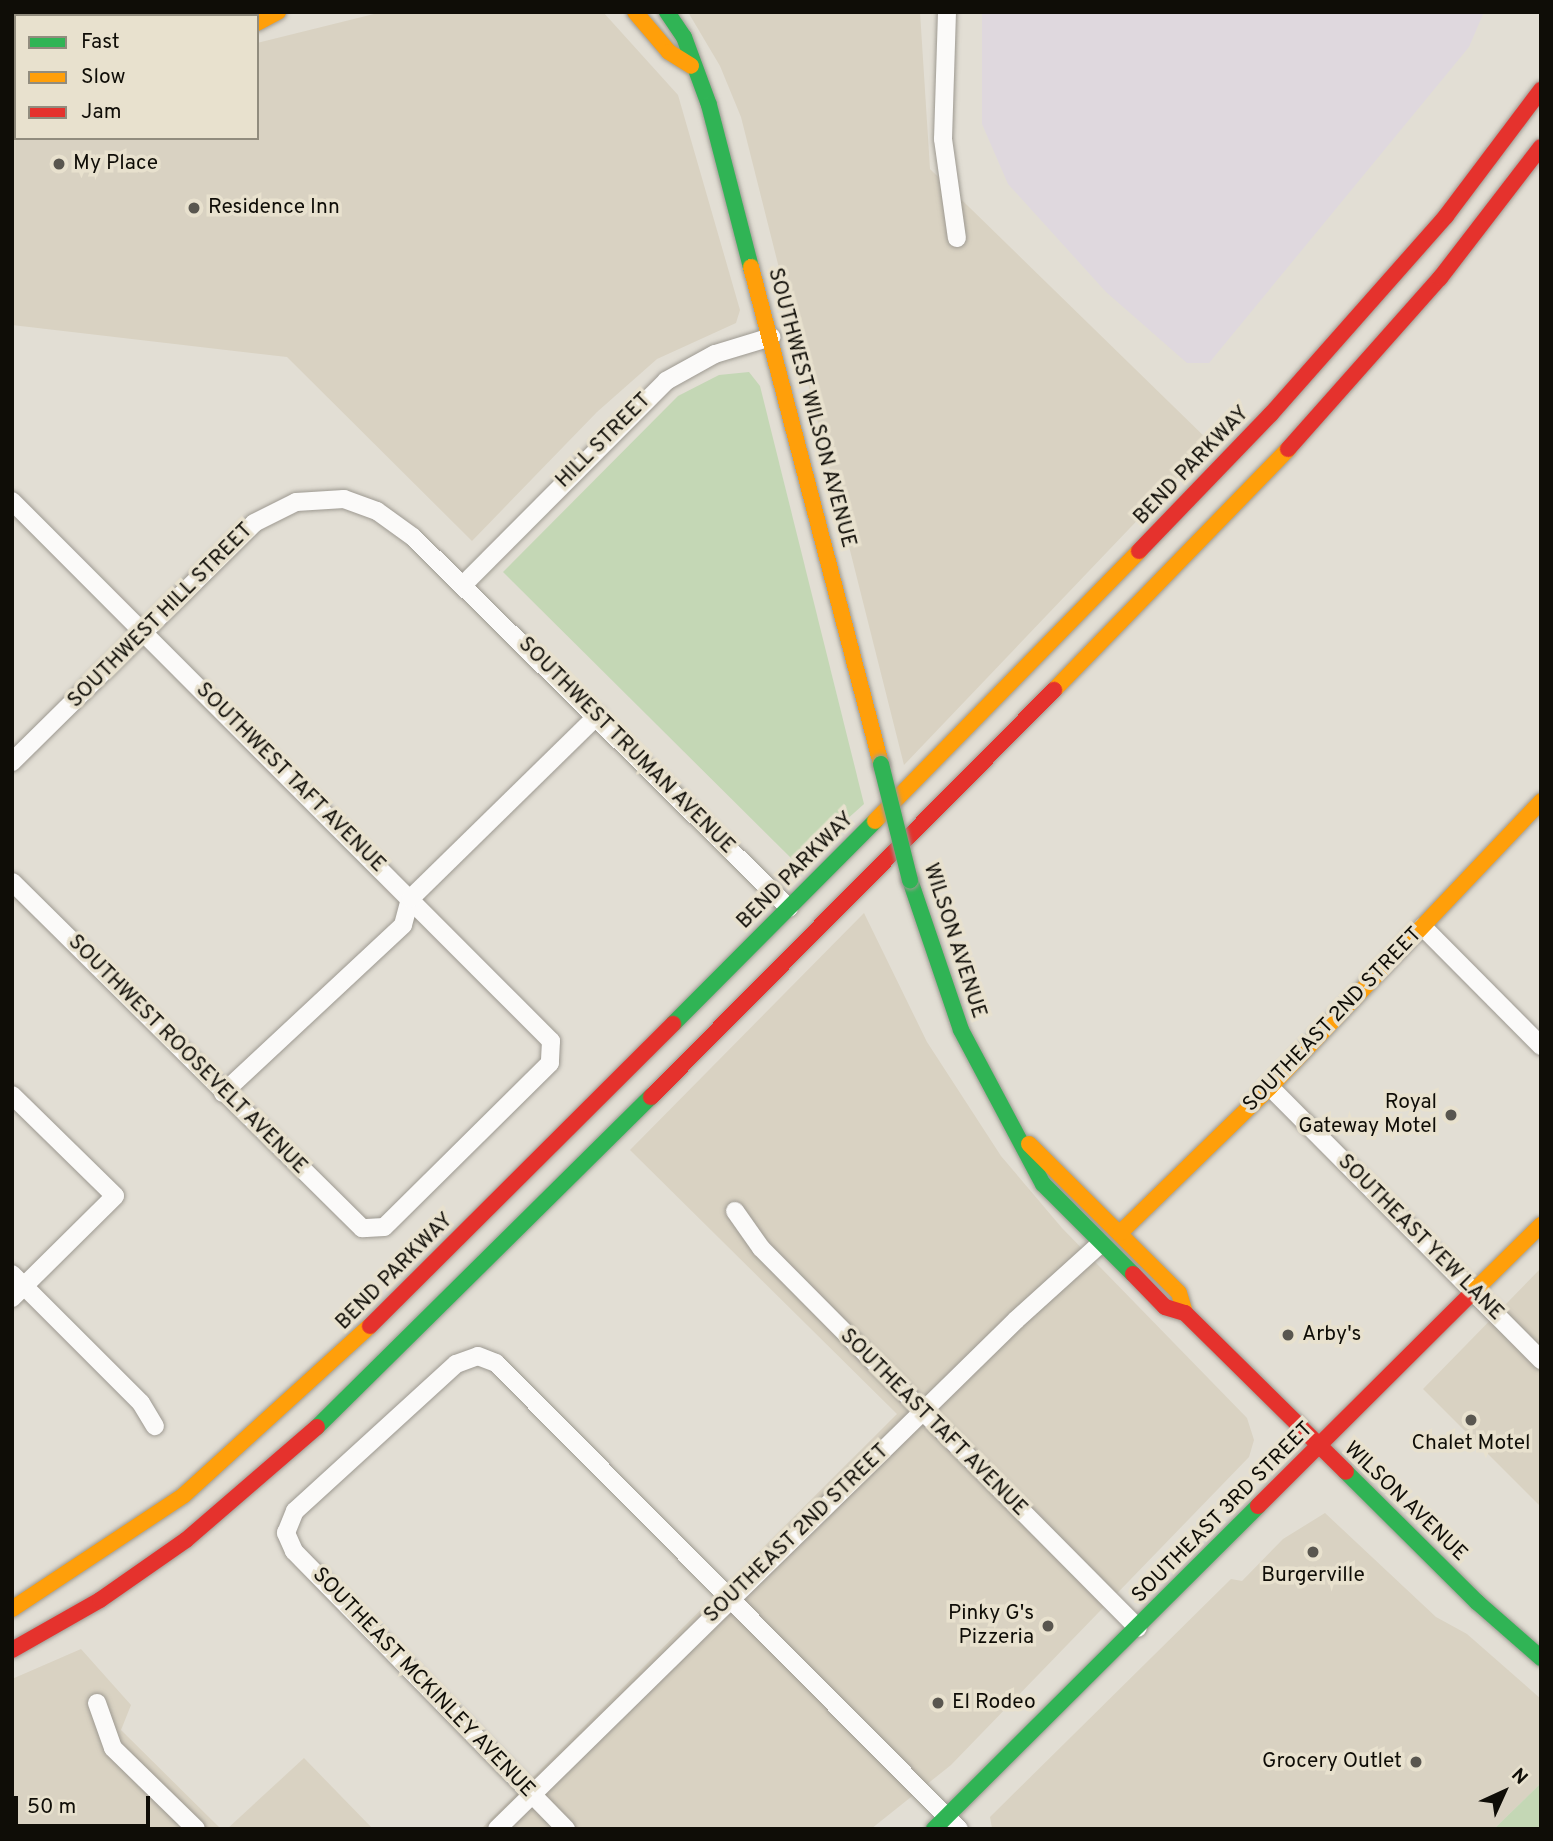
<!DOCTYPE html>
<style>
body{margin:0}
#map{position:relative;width:1553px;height:1841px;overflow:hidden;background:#e2ded4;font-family:Overpass,sans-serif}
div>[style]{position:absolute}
.commercial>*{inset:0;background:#d9d2c2}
.industrial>*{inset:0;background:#dfd8de}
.green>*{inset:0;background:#c4d7b5}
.roads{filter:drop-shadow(0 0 2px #9d9991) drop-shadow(0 0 2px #9d9991)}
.street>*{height:18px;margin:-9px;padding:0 9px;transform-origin:9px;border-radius:9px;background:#fbfaf9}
.fast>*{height:16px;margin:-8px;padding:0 8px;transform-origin:8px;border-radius:8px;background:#30b455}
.slow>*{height:16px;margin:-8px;padding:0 8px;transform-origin:8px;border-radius:8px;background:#ff9f0a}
.jam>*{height:16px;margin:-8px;padding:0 8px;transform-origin:8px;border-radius:8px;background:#e5322d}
.bridges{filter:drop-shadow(0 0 2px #9d9991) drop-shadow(0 0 2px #9d9991)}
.fast-bridge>*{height:16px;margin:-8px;padding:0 8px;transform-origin:8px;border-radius:8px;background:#30b455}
.dots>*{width:19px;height:19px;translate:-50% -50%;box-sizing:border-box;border:4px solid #e8e1ce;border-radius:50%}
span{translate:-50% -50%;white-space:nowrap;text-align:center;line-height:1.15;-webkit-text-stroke:7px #e8e1ce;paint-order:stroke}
.poi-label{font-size:21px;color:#0f0d07}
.left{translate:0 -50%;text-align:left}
.right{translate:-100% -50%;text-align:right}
.street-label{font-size:21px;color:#0f0d07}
.frame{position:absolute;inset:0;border:14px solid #0f0d07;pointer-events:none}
.legend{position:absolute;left:14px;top:14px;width:245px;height:126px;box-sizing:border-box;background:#e8e1ce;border:2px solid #918c7e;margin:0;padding:9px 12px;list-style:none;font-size:21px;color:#0f0d07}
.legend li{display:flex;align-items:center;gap:14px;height:35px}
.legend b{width:35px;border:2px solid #918c7e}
.north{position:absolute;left:1469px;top:1757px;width:70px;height:70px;-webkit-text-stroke:5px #e8e1ce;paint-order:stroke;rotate:45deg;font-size:19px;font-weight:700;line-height:28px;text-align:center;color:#0f0d07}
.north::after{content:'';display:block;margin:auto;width:24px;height:32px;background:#0f0d07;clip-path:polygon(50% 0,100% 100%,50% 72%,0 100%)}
.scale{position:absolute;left:14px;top:1796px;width:136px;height:32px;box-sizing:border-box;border:4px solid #0f0d07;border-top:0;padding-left:9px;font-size:21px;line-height:24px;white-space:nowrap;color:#0f0d07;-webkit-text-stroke:5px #e8e1ce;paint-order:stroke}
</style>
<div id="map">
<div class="commercial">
<div style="clip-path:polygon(382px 12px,603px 12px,678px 95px,740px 310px,736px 323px,657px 359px,597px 412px,472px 541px,287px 357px,12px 325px,12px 83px,16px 138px,257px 138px,257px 43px)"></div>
<div style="clip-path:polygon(688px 12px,920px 12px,930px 169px,1211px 443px,904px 765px,741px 117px,720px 66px)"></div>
<div style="clip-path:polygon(864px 913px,927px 1042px,1001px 1156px,1062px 1228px,1247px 1418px,1254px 1440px,1249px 1457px,951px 1765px,871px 1829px,481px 1829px,897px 1414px,630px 1150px)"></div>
<div style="clip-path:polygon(1541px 1268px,1541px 1507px,1423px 1389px)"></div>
<div style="clip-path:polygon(1325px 1513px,1436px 1617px,1467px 1634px,1541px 1699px,1541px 1783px,1494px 1829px,992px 1828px,990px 1817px,1231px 1579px,1242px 1581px,1283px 1539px)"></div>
<div style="clip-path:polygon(81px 1649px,131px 1705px,121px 1730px,221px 1829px,12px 1829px,12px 1679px)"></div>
<div style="clip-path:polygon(304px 1758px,373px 1829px,227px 1829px)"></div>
</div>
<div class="industrial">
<div style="clip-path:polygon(982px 12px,1484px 12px,1469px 47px,1209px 363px,1187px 363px,1106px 292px,1008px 184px,982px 124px)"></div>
</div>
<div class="green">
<div style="clip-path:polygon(749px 372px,760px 386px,864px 804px,797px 864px,503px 572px,678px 396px,719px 375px)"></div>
<div style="clip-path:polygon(1541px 1783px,1541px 1829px,1494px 1829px)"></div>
</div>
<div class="roads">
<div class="street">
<div style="left:947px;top:12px;width:127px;rotate:91.8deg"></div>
<div style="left:943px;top:139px;width:100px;rotate:82deg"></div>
<div style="left:12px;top:501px;width:763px;rotate:45.05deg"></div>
<div style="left:551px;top:1041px;width:22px;rotate:93deg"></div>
<div style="left:550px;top:1063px;width:233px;rotate:135.3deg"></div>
<div style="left:384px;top:1227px;width:22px;rotate:177deg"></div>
<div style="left:362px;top:1228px;width:492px;rotate:-135.3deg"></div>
<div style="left:463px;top:585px;width:288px;rotate:-45.1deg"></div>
<div style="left:666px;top:381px;width:56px;rotate:-28.9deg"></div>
<div style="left:715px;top:354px;width:59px;rotate:-16.9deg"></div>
<div style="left:12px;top:762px;width:340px;rotate:-44.6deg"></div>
<div style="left:254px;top:523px;width:47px;rotate:-26.6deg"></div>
<div style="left:296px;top:502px;width:48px;rotate:-3.6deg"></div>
<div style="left:344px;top:499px;width:35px;rotate:20deg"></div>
<div style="left:377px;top:511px;width:44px;rotate:35.8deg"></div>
<div style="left:413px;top:537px;width:528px;rotate:44.62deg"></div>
<div style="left:1423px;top:927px;width:168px;rotate:45.2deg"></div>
<div style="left:1270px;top:1087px;width:385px;rotate:45.2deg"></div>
<div style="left:223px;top:1093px;width:246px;rotate:-43deg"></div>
<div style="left:403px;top:925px;width:27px;rotate:-75deg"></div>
<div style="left:410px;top:899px;width:262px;rotate:-44.4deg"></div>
<div style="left:12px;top:1095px;width:144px;rotate:44.4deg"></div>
<div style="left:115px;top:1196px;width:145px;rotate:135.3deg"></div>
<div style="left:735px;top:1211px;width:45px;rotate:54.9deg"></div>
<div style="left:761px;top:1248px;width:535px;rotate:45.23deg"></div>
<div style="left:12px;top:1274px;width:182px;rotate:45deg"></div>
<div style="left:141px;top:1403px;width:27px;rotate:59deg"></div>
<div style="left:97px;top:1703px;width:48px;rotate:70.4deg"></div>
<div style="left:113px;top:1748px;width:116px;rotate:44.3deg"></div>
<div style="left:497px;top:1829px;width:727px;rotate:-44.44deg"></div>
<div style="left:1016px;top:1320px;width:113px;rotate:-42.1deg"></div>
<div style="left:566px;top:1829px;width:389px;rotate:-134.4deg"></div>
<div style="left:294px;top:1551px;width:20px;rotate:-114deg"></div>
<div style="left:286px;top:1533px;width:24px;rotate:-68deg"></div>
<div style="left:295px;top:1511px;width:218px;rotate:-42.4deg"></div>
<div style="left:456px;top:1364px;width:23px;rotate:-20deg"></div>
<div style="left:478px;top:1356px;width:19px;rotate:21deg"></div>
<div style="left:496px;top:1363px;width:657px;rotate:45.19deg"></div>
</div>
<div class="fast">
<div style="left:667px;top:12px;width:30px;rotate:56deg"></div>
<div style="left:684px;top:37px;width:72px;rotate:69.8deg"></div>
<div style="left:709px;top:105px;width:167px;rotate:75.5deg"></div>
<div style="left:12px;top:41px;width:4px"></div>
<div style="left:910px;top:880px;width:158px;rotate:71.2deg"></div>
<div style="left:961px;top:1030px;width:174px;rotate:62deg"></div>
<div style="left:1043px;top:1184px;width:127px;rotate:45deg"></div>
<div style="left:673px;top:1024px;width:286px;rotate:-45.1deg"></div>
<div style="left:317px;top:1427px;width:470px;rotate:-44.7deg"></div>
<div style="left:1346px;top:1472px;width:185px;rotate:44.8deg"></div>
<div style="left:1477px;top:1602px;width:85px;rotate:41.2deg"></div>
<div style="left:934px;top:1829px;width:457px;rotate:-44.9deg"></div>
</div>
<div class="slow">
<div style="left:635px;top:12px;width:52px;rotate:49.6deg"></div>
<div style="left:669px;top:52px;width:26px;rotate:32deg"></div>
<div style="left:208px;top:16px;width:13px;rotate:-18deg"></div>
<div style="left:257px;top:23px;width:24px;rotate:-28deg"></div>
<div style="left:751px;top:267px;width:514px;rotate:75.34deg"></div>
<div style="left:1054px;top:690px;width:336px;rotate:-45.8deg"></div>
<div style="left:875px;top:821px;width:378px;rotate:-45.6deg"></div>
<div style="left:1029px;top:1144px;width:211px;rotate:44.8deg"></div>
<div style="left:1179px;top:1293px;width:21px;rotate:73deg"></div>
<div style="left:1120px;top:1233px;width:209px;rotate:-44.2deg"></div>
<div style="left:1270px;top:1087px;width:394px;rotate:-46.5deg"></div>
<div style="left:1468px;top:1297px;width:103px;rotate:-44.6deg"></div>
<div style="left:12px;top:1609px;width:206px;rotate:-33.5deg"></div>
<div style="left:184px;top:1495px;width:251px;rotate:-42.3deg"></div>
</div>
<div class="jam">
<div style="left:1288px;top:449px;width:229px;rotate:-48.4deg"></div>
<div style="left:1440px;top:278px;width:165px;rotate:-52.4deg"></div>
<div style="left:1139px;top:551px;width:190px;rotate:-46.1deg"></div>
<div style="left:1271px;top:414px;width:264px;rotate:-48.5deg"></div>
<div style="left:1446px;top:216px;width:158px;rotate:-53deg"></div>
<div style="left:651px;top:1097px;width:573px;rotate:-45.28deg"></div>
<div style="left:1133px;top:1274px;width:46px;rotate:45.9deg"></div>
<div style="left:1165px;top:1307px;width:21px;rotate:17deg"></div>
<div style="left:1185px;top:1313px;width:226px;rotate:44.6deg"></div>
<div style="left:370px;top:1326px;width:428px;rotate:-44.9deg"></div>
<div style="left:1258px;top:1506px;width:296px;rotate:-44.9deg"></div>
<div style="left:12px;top:1650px;width:101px;rotate:-29.6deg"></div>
<div style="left:100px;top:1600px;width:105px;rotate:-34.9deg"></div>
<div style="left:186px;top:1540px;width:173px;rotate:-40.8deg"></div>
</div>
</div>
<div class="bridges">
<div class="fast-bridge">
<div style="left:881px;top:764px;width:120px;rotate:76deg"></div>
</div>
</div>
<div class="dots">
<div style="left:59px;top:164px;background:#59564f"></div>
<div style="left:194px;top:208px;background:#59564f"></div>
<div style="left:1451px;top:1115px;background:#59564f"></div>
<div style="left:1288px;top:1335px;background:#59564f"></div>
<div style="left:1471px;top:1420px;background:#59564f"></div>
<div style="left:1313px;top:1552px;background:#59564f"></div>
<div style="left:1048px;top:1626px;background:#59564f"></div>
<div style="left:938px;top:1703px;background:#59564f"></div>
<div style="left:1416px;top:1762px;background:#59564f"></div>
</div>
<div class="poi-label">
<span class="left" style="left:73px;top:164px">My Place</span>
<span class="left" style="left:208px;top:208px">Residence Inn</span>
<span class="right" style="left:1437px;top:1115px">Royal<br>Gateway Motel</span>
<span class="left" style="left:1302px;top:1335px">Arby's</span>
<span style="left:1471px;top:1444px">Chalet Motel</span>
<span style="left:1313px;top:1576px">Burgerville</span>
<span class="right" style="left:1034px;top:1626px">Pinky G's<br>Pizzeria</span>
<span class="left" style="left:952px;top:1703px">El Rodeo</span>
<span class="right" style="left:1402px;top:1762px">Grocery Outlet</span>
</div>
<div class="street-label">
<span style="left:811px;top:408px;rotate:75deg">SOUTHWEST WILSON AVENUE</span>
<span style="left:604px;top:441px;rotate:-45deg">HILL STREET</span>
<span style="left:1192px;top:466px;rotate:-46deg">BEND PARKWAY</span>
<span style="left:161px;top:616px;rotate:-45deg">SOUTHWEST HILL STREET</span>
<span style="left:626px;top:746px;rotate:45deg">SOUTHWEST TRUMAN AVENUE</span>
<span style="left:290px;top:778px;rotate:45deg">SOUTHWEST TAFT AVENUE</span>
<span style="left:796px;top:871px;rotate:-45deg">BEND PARKWAY</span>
<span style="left:954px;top:941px;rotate:72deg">WILSON AVENUE</span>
<span style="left:1333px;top:1020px;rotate:-46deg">SOUTHEAST 2ND STREET</span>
<span style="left:187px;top:1055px;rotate:45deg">SOUTHWEST ROOSEVELT AVENUE</span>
<span style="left:1420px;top:1238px;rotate:45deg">SOUTHEAST YEW LANE</span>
<span style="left:395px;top:1272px;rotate:-45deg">BEND PARKWAY</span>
<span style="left:933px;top:1423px;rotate:45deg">SOUTHEAST TAFT AVENUE</span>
<span style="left:1405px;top:1502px;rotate:44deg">WILSON AVENUE</span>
<span style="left:1223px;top:1513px;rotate:-45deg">SOUTHEAST 3RD STREET</span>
<span style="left:797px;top:1534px;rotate:-44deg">SOUTHEAST 2ND STREET</span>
<span style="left:423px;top:1683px;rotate:46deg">SOUTHEAST MCKINLEY AVENUE</span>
</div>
<div class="frame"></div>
<ul class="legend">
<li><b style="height:9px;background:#30b455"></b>Fast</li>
<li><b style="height:9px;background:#ff9f0a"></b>Slow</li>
<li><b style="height:9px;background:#e5322d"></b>Jam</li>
</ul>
<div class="north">N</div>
<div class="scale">50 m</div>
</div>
